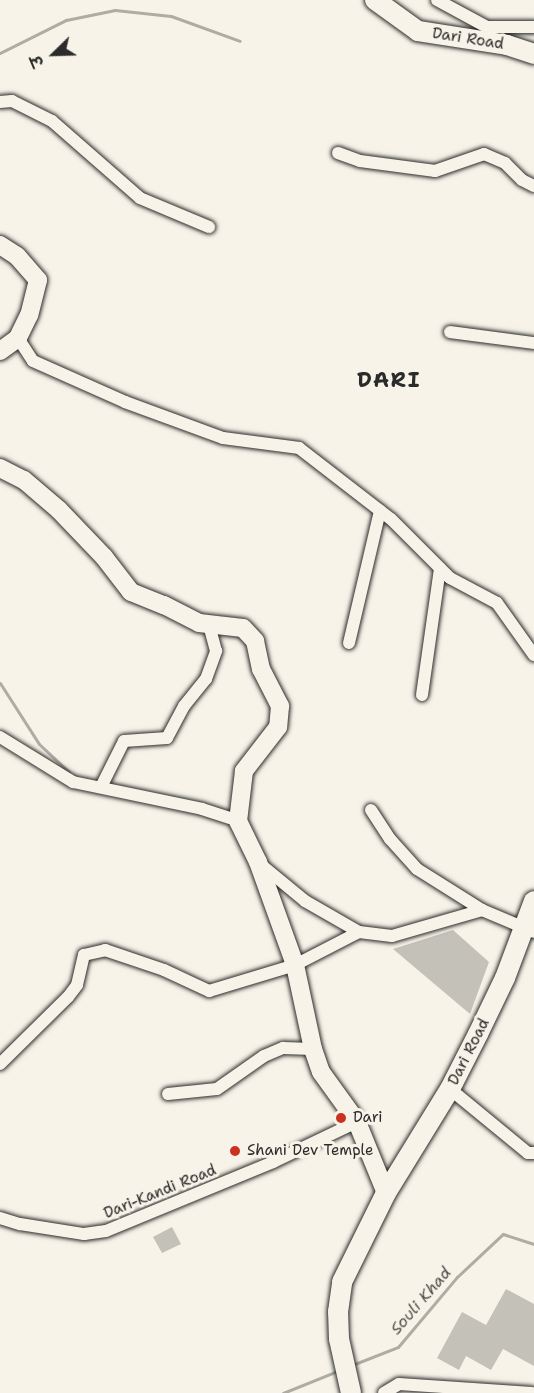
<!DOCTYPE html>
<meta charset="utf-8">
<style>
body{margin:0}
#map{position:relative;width:534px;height:1393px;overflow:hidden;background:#f7f3e8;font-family:"Shantell Sans","Playpen Sans Deva",sans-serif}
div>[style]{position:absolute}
.stream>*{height:3px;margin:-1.5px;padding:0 1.5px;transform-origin:1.5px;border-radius:1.5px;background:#afaca4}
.building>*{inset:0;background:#c4c1b9}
.roads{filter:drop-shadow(0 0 2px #2b2b2b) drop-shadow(0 0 2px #2b2b2b)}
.street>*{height:12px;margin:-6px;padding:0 6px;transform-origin:6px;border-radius:6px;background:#f7f3e8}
.secondary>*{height:18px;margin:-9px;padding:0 9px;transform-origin:9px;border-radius:9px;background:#f7f3e8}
.primary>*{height:20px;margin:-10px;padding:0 10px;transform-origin:10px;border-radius:10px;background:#f7f3e8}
.dots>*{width:16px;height:16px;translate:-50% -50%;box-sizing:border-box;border:3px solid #f7f3e8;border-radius:50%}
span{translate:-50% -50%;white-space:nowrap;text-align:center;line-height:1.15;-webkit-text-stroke:6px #f7f3e8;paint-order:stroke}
.street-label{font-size:15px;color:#2b2b2b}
.poi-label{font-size:15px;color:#2b2b2b}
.left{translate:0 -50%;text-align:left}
.water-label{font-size:16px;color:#53524f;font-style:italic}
.district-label{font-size:21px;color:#2b2b2b;font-weight:700;letter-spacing:1.5px}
.north{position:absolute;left:24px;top:24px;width:60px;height:60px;-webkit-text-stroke:4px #f7f3e8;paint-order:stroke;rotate:247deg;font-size:16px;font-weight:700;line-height:24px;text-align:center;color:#2b2b2b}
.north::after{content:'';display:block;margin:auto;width:21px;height:27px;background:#2b2b2b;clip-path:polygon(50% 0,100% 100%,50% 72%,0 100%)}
</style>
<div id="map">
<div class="stream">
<div style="left:0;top:53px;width:74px;rotate:-26.6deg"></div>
<div style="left:66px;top:20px;width:50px;rotate:-11.5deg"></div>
<div style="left:115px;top:10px;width:56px;rotate:6.1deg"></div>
<div style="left:171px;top:16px;width:73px;rotate:19.9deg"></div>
<div style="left:0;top:683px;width:72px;rotate:57.4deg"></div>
<div style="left:39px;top:744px;width:41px;rotate:43deg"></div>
<div style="left:352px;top:1365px;width:49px;rotate:-21.4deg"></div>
<div style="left:398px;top:1347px;width:92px;rotate:-49.9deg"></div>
<div style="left:457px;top:1277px;width:63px;rotate:-43.1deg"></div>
<div style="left:503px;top:1234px;width:33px;rotate:18deg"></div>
<div style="left:283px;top:1393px;width:61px;rotate:-22deg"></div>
</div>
<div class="building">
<div style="clip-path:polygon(453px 930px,489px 962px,470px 1014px,393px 949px)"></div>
<div style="clip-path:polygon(172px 1227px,181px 1244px,162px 1253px,153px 1237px)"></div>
<div style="clip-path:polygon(506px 1289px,534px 1304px,534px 1366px,503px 1349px,491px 1370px,466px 1356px,459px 1370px,437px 1358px,462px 1312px,486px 1325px)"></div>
</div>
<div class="roads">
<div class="street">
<div style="left:437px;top:0;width:57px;rotate:28.4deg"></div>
<div style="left:487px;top:27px;width:47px"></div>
<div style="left:0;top:102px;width:12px;rotate:-5deg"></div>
<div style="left:12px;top:101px;width:45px;rotate:26.6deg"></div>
<div style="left:52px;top:121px;width:117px;rotate:41.2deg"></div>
<div style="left:140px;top:198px;width:75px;rotate:22.8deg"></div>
<div style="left:338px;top:153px;width:23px;rotate:20deg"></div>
<div style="left:360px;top:161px;width:76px;rotate:7.6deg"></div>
<div style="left:435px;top:171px;width:52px;rotate:-19.1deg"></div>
<div style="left:484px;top:154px;width:23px;rotate:23deg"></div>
<div style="left:505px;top:163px;width:24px;rotate:45deg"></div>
<div style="left:522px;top:180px;width:13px;rotate:27deg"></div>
<div style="left:450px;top:332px;width:85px;rotate:7.5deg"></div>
<div style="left:18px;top:338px;width:27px;rotate:57deg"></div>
<div style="left:33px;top:361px;width:101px;rotate:24deg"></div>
<div style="left:125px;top:402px;width:104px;rotate:20.2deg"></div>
<div style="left:223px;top:438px;width:77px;rotate:7.5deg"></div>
<div style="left:299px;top:448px;width:116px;rotate:37.7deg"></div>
<div style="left:391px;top:519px;width:83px;rotate:45deg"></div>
<div style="left:450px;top:578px;width:53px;rotate:28deg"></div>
<div style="left:497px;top:603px;width:64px;rotate:54.6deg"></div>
<div style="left:349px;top:643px;width:136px;rotate:-76.8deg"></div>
<div style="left:422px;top:695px;width:128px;rotate:-81.9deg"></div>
<div style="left:0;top:737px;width:86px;rotate:31.7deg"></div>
<div style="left:73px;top:782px;width:132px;rotate:11.8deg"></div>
<div style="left:202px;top:809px;width:38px;rotate:18deg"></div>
<div style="left:101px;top:787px;width:51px;rotate:-63.4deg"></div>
<div style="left:124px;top:741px;width:43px;rotate:-4deg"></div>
<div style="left:167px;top:738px;width:36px;rotate:-62deg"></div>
<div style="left:184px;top:706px;width:35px;rotate:-51deg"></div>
<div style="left:206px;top:679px;width:30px;rotate:-70deg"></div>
<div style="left:216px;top:651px;width:27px;rotate:-105deg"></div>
<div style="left:371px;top:810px;width:35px;rotate:57deg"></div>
<div style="left:390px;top:839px;width:40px;rotate:48deg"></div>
<div style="left:417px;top:869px;width:77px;rotate:32.2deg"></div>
<div style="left:482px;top:910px;width:56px;rotate:22.9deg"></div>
<div style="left:259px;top:863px;width:60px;rotate:39.6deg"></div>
<div style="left:305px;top:901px;width:62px;rotate:29.9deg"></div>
<div style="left:0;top:1064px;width:95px;rotate:-44.6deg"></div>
<div style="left:68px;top:997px;width:15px;rotate:-53deg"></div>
<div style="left:77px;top:985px;width:31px;rotate:-77deg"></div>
<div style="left:84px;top:955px;width:22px;rotate:-13deg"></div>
<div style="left:105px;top:950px;width:62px;rotate:18.7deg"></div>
<div style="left:164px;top:970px;width:50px;rotate:25deg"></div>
<div style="left:209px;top:991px;width:90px;rotate:-16.8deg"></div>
<div style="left:295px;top:965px;width:72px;rotate:-27.3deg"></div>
<div style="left:359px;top:932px;width:33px;rotate:7deg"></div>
<div style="left:392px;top:936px;width:94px;rotate:-16.1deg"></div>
<div style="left:450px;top:1089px;width:101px;rotate:39.4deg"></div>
<div style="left:528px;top:1153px;width:6px"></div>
<div style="left:168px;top:1094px;width:49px;rotate:-5.8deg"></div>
<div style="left:217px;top:1089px;width:57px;rotate:-35.1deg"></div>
<div style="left:264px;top:1056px;width:21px;rotate:-23deg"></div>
<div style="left:283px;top:1048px;width:30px;rotate:2deg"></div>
<div style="left:0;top:1218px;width:21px;rotate:17deg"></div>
<div style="left:20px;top:1224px;width:65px;rotate:8.9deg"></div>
<div style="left:84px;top:1234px;width:22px;rotate:-8deg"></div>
<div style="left:106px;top:1231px;width:181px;rotate:-22.4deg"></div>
<div style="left:273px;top:1162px;width:93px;rotate:-25.5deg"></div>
<div style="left:384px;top:1393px;width:17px;rotate:-31deg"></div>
<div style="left:399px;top:1384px;width:133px;rotate:3.9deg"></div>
</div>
<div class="secondary">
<div style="left:0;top:245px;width:20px;rotate:33deg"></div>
<div style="left:17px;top:256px;width:32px;rotate:49deg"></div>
<div style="left:38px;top:280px;width:36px;rotate:104deg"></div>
<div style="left:29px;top:315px;width:25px;rotate:116deg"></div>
<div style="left:18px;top:338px;width:22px;rotate:144deg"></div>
<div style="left:0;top:468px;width:27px;rotate:27deg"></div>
<div style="left:24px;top:480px;width:46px;rotate:40.6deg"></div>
<div style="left:59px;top:510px;width:65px;rotate:46.2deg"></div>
<div style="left:104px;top:557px;width:44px;rotate:52.4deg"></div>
<div style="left:131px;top:592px;width:35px;rotate:22deg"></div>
<div style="left:164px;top:605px;width:39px;rotate:27deg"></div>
<div style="left:199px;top:623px;width:44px;rotate:6.5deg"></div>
<div style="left:243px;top:628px;width:18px;rotate:47deg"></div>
<div style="left:255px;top:641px;width:29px;rotate:78deg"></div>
<div style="left:261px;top:669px;width:42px;rotate:62.8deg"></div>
<div style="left:280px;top:706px;width:21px;rotate:95deg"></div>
<div style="left:278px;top:727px;width:56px;rotate:127.7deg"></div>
<div style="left:244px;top:771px;width:50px;rotate:96.8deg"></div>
<div style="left:238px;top:821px;width:46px;rotate:64deg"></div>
<div style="left:258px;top:862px;width:109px;rotate:70.2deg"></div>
<div style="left:295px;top:965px;width:86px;rotate:77.9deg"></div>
<div style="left:313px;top:1049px;width:24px;rotate:71deg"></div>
<div style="left:321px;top:1072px;width:62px;rotate:54.2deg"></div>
<div style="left:357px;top:1122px;width:77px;rotate:67.8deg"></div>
</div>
<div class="primary">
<div style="left:375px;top:0;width:53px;rotate:35.8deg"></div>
<div style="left:418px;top:31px;width:90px;rotate:8.9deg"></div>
<div style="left:507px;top:45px;width:28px;rotate:18deg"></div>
<div style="left:351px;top:1393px;width:55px;rotate:-102.5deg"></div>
<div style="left:339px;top:1339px;width:27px;rotate:-92deg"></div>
<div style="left:338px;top:1312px;width:30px;rotate:-82deg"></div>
<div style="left:342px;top:1282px;width:99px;rotate:-63.7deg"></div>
<div style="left:386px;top:1193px;width:122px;rotate:-58.4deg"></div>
<div style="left:450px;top:1089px;width:62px;rotate:-63deg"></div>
<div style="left:478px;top:1034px;width:62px;rotate:-64.3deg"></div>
<div style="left:505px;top:978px;width:82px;rotate:-69.4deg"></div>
</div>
</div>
<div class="dots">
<div style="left:341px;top:1118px;background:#c8321e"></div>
<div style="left:235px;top:1151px;background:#c8321e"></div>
</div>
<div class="street-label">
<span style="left:468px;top:39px;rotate:9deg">Dari Road</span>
<span style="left:469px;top:1052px;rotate:-63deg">Dari Road</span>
<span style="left:160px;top:1192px;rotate:-22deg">Dari-Kandi Road</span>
</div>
<div class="poi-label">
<span class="left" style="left:353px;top:1118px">Dari</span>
<span class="left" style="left:247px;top:1151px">Shani Dev Temple</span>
</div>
<div class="water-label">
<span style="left:421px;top:1301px;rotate:-49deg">Souli Khad</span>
</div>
<div class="district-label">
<span style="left:389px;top:380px">DARI</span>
</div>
<div class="north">उ</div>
</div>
